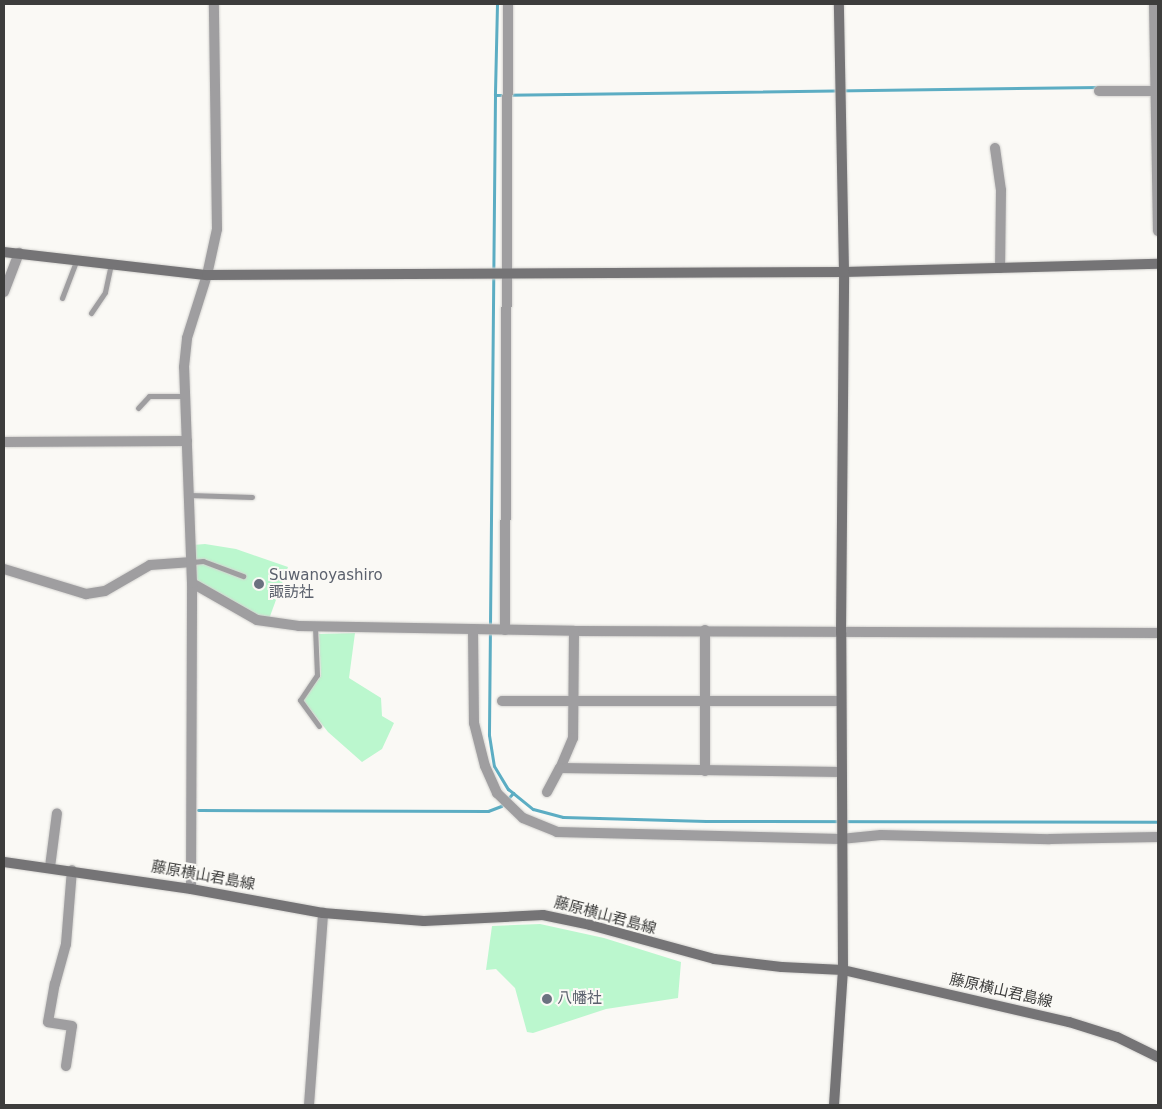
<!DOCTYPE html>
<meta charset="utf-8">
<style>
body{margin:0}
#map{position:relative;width:1162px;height:1109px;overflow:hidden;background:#faf9f5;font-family:"DejaVu Sans","Noto Sans JP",sans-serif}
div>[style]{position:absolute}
.green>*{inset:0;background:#bbf7ce}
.stream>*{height:3px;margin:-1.5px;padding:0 1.5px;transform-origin:1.5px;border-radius:1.5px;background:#5cadc3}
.roads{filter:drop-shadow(0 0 1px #d4d3d0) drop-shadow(0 0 1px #d4d3d0)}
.lane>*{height:5px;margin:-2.5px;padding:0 2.5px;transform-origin:2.5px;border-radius:2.5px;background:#9f9ea0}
.street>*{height:10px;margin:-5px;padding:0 5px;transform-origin:5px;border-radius:5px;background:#9f9ea0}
.secondary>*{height:10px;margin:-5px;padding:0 5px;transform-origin:5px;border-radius:5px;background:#757476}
.dots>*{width:14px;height:14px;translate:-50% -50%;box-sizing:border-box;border:2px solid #faf9f5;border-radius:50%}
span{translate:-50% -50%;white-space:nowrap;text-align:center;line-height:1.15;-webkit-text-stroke:4px #faf9f5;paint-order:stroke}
.worship-label{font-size:15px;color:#5b616d}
.left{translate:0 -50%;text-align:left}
.street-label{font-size:15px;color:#3d3d3c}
.frame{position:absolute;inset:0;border:5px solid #3d3d3c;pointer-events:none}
</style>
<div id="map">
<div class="green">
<div style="clip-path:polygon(205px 544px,236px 549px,288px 567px,269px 619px,258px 617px,194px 582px,193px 545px)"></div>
<div style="clip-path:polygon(355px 633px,349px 678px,381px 698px,382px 716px,394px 723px,382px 749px,362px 762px,328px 732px,303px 700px,321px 676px,319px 634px)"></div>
<div style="clip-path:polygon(540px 924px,604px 938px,681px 962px,678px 998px,606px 1009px,533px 1033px,527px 1032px,515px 988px,496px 969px,486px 970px,492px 926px)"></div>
</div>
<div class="stream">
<div style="left:497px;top:4px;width:91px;rotate:91.3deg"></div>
<div style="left:495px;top:95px;width:605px;rotate:-0.76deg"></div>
<div style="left:495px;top:95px;width:640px;rotate:90.54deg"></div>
<div style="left:489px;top:735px;width:31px;rotate:81deg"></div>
<div style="left:494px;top:766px;width:27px;rotate:59deg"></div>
<div style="left:508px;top:789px;width:32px;rotate:39deg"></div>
<div style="left:533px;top:809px;width:31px;rotate:15deg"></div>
<div style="left:563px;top:817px;width:143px;rotate:1.6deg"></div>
<div style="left:706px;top:821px;width:452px;rotate:0.1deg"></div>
<div style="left:198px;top:810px;width:290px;rotate:0.2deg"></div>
<div style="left:488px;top:811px;width:14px;rotate:-21deg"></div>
<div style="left:501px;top:806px;width:18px;rotate:-47deg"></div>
</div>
<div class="roads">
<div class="lane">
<div style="left:62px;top:298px;width:40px;rotate:-69deg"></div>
<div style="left:91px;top:313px;width:25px;rotate:-56deg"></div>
<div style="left:105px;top:292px;width:29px;rotate:-78deg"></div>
<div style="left:138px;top:408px;width:16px;rotate:-47deg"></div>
<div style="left:149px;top:396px;width:36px"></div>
<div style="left:189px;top:495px;width:63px;rotate:1.8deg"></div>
<div style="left:192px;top:562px;width:11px;rotate:-5deg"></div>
<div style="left:203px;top:561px;width:43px;rotate:20.6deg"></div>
<div style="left:315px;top:627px;width:48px;rotate:87.6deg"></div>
<div style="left:317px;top:675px;width:30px;rotate:124deg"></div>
<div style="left:300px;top:700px;width:32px;rotate:54deg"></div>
</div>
<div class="street">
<div style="left:1154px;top:4px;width:227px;rotate:89deg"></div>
<div style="left:1099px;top:91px;width:57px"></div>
<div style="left:995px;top:148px;width:42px;rotate:81.9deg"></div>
<div style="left:1001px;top:190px;width:78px;rotate:90.7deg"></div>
<div style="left:4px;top:292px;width:42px;rotate:-69deg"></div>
<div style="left:4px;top:442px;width:183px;rotate:-0.3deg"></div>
<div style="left:4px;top:569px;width:86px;rotate:17deg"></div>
<div style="left:86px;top:594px;width:19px;rotate:-9deg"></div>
<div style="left:105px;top:591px;width:52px;rotate:-30deg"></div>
<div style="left:150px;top:565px;width:42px;rotate:-4.1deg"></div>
<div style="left:192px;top:583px;width:75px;rotate:29.6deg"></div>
<div style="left:257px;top:620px;width:42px;rotate:8.1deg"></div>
<div style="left:299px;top:626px;width:275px;rotate:1deg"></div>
<div style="left:574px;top:631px;width:584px;rotate:0.2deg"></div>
<div style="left:473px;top:629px;width:94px;rotate:89.4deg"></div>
<div style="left:474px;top:723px;width:44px;rotate:75.7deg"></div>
<div style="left:485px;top:766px;width:30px;rotate:66deg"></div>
<div style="left:497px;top:793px;width:36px;rotate:44deg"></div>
<div style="left:523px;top:818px;width:37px;rotate:22deg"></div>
<div style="left:557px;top:832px;width:284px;rotate:1.4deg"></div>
<div style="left:841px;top:839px;width:40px;rotate:-5.7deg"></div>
<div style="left:881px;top:835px;width:169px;rotate:1.4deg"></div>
<div style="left:1050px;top:839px;width:108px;rotate:-1.1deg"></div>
<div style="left:505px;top:630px;width:626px;rotate:-89.73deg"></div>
<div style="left:574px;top:631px;width:107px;rotate:90.5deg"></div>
<div style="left:573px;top:738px;width:33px;rotate:113deg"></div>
<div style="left:560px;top:768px;width:281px;rotate:0.8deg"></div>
<div style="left:502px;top:701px;width:339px"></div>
<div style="left:705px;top:771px;width:141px;rotate:-90deg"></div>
<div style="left:547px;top:792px;width:27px;rotate:-62deg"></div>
<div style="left:50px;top:867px;width:54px;rotate:-82.6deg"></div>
<div style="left:191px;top:889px;width:306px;rotate:-89.8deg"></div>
<div style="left:192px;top:583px;width:216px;rotate:-92.1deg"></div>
<div style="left:184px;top:367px;width:29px;rotate:-84deg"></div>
<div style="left:187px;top:338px;width:66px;rotate:-72.4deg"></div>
<div style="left:207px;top:275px;width:47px;rotate:-77.7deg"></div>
<div style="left:217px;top:229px;width:225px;rotate:-90.8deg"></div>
<div style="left:66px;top:1066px;width:40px;rotate:-81.5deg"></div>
<div style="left:72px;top:1026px;width:24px;rotate:-171deg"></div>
<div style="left:48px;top:1022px;width:39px;rotate:-80deg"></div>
<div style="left:55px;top:984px;width:41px;rotate:-74.6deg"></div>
<div style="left:66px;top:944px;width:74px;rotate:-85.4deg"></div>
<div style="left:309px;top:1105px;width:193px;rotate:-85.8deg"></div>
</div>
<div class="secondary">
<div style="left:4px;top:252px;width:204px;rotate:6.5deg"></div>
<div style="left:207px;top:275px;width:637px;rotate:-0.27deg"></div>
<div style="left:844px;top:272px;width:314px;rotate:-1.5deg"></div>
<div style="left:4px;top:862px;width:189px;rotate:8.2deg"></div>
<div style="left:191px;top:889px;width:134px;rotate:10.3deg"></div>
<div style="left:323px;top:913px;width:101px;rotate:4.5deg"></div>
<div style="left:424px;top:921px;width:119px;rotate:-2.9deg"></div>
<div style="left:543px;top:915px;width:48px;rotate:12deg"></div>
<div style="left:590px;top:925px;width:129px;rotate:15.3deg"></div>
<div style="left:714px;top:959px;width:68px;rotate:6.7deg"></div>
<div style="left:782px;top:967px;width:61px;rotate:2.8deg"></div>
<div style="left:843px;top:970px;width:232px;rotate:13deg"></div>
<div style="left:1069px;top:1022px;width:50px;rotate:17.4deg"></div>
<div style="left:1117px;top:1037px;width:46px;rotate:26deg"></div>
<div style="left:834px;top:1105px;width:135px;rotate:-86.2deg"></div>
<div style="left:843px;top:970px;width:337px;rotate:-90.3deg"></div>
<div style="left:841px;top:633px;width:361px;rotate:-89.5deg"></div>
<div style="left:844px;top:272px;width:268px;rotate:-91.1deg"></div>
</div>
</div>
<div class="dots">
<div style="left:259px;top:584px;background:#6b7280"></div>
<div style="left:547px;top:999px;background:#6b7280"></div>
</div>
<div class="worship-label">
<span class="left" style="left:269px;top:584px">Suwanoyashiro<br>諏訪社</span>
<span class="left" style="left:557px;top:999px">八幡社</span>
</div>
<div class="street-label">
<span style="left:203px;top:876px;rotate:10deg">藤原横山君島線</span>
<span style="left:605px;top:916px;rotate:15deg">藤原横山君島線</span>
<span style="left:1001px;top:991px;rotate:13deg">藤原横山君島線</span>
</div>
<div class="frame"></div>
</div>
